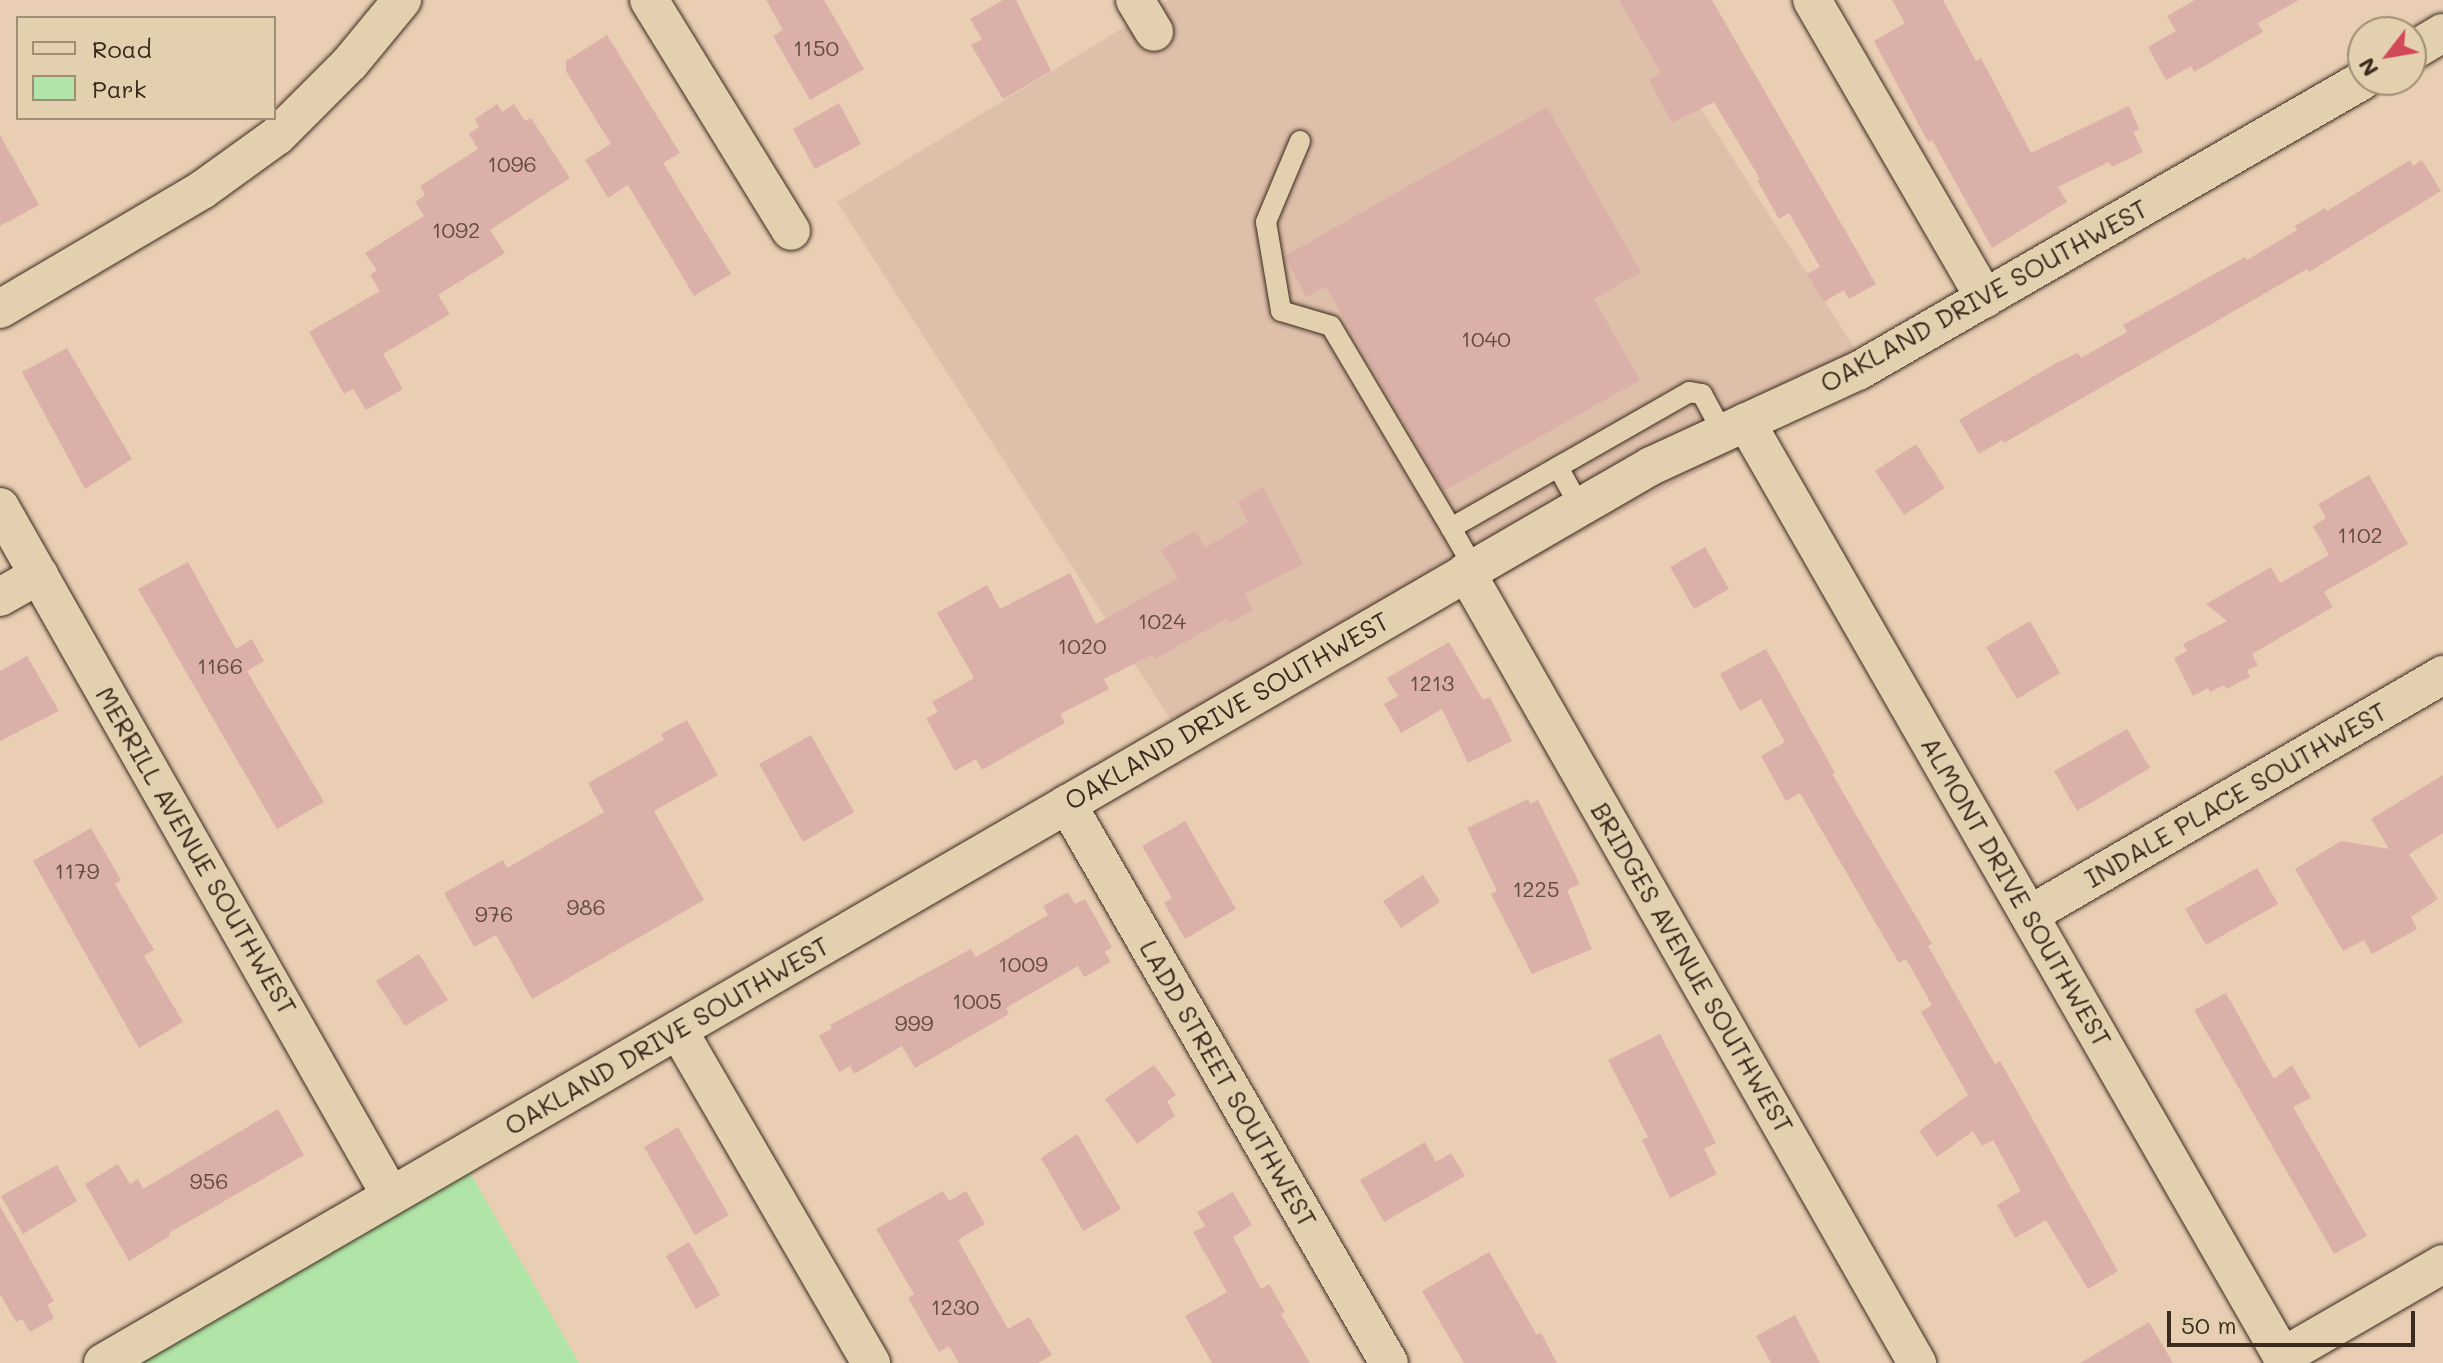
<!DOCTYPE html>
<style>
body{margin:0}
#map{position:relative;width:2443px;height:1363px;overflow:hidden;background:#e9ceb4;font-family:Mali,sans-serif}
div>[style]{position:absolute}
.built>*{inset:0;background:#debfaa}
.green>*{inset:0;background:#b1e5a7}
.building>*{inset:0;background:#dbb0a8}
.roads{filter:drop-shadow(0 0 2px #3b2a1e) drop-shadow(0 0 2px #3b2a1e)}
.service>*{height:20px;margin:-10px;padding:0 10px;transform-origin:10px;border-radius:10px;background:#e2d0ae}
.minor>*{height:38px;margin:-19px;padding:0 19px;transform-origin:19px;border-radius:19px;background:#e2d0ae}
span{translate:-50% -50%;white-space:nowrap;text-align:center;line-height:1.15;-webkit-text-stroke:6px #e2d0ae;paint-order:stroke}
.number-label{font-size:22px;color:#634c40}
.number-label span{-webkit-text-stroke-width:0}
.street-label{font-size:26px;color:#3b2a1e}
.legend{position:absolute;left:16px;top:16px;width:260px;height:104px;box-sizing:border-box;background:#e2d0ae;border:2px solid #9f8e74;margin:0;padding:10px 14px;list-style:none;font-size:24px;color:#3b2a1e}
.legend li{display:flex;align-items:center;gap:16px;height:40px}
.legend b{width:40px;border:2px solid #9f8e74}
.north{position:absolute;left:2347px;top:16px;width:80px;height:80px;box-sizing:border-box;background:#e2d0ae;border:2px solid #9f8e74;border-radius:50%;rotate:239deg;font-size:22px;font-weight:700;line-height:32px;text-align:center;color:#3b2a1e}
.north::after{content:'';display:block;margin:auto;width:28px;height:36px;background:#d1495b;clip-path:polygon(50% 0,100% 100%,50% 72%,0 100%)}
.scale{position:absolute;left:2167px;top:1311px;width:248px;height:36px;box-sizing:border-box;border:4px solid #3b2a1e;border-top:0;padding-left:10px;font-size:24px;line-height:28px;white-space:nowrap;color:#3b2a1e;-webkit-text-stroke:6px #e2d0ae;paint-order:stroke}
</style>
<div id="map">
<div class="built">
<div style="clip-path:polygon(1169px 0,1631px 0,1874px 378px,1187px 745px,837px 202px)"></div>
</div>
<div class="green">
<div style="clip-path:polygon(465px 1164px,579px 1363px,111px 1363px)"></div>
</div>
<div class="building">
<div style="clip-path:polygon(766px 0,824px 0,864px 69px,810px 100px,773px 36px,783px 30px)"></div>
<div style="clip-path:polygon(1003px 0,1016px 0,1051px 71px,1003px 99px,971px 45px,982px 39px,970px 19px)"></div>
<div style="clip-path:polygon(1619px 0,1712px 0,1876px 284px,1849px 299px,1844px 290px,1824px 302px,1807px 274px,1820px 267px,1789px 213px,1779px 219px,1757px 180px,1760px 179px,1714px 102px,1672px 123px,1649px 80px,1661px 73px)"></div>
<div style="clip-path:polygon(1892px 0,1943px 0,1976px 61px,1981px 58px,2031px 153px,2129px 106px,2139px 129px,2133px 132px,2143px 152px,2112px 167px,2109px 162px,2058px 187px,2067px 202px,1992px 248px,1932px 140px,1928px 142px,1874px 41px,1905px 23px)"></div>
<div style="clip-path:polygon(2195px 0,2299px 0,2258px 23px,2263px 32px,2194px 72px,2191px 66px,2166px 80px,2148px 47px,2176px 31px,2167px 16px)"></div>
<div style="clip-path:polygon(607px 35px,680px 153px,663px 163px,731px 274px,694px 296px,628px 185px,608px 198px,585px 160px,611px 144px,566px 71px,566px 61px)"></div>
<div style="clip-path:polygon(839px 103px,861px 144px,815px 169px,793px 129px)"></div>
<div style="clip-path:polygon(497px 104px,502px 112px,514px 104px,525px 121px,531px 118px,570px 178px,490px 230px,505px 253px,438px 295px,450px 314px,383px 354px,403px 389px,366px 410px,353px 389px,344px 394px,309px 332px,380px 291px,370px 275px,377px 270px,365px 253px,424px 216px,415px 202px,425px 195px,420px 186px,478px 149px,469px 134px,479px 127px,475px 119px)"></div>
<div style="clip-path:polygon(1547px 107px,1641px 272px,1594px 299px,1640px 380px,1444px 491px,1326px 287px,1306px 297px,1285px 256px)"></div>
<div style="clip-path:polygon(0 135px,39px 205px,0 226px)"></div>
<div style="clip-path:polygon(2410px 160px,2413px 166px,2422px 160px,2441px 191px,2309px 272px,2307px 269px,2004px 443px,2002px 440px,1979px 454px,1959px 420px,2058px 362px,2078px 353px,2081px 358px,2127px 332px,2123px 325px,2245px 257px,2247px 260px,2297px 230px,2295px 226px,2325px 208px,2327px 211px)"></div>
<div style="clip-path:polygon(67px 348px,132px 459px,85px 489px,22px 372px)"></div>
<div style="clip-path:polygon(1916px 444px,1945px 488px,1904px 515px,1875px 471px)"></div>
<div style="clip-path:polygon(2369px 475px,2408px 544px,2324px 592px,2333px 607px,2252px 654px,2258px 665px,2247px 670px,2250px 677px,2226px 689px,2224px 685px,2210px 692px,2208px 688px,2193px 696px,2174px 658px,2187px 651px,2183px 644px,2227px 621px,2206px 604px,2271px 567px,2280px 583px,2329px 555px,2313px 526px,2326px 518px,2318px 504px)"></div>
<div style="clip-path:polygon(1263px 487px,1303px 564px,1244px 594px,1253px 610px,1229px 623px,1226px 619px,1155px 659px,1153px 654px,1104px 679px,1109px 689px,1060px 714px,1065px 723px,982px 770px,976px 759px,955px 771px,926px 718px,938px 712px,932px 702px,974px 678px,937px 613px,987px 585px,1000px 609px,1070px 573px,1096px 624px,1178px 578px,1161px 550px,1195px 531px,1205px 548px,1248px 522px,1238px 502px)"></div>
<div style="clip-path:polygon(1705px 547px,1729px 589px,1694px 609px,1670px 567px)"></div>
<div style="clip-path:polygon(188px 562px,236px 649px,252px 639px,264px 661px,247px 671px,324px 802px,277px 829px,138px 589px)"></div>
<div style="clip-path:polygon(2030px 621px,2060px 673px,2017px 699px,1986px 647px)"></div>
<div style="clip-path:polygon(1449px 642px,1483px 700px,1490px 697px,1512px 741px,1468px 763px,1442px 709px,1401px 733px,1384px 704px,1398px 696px,1387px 678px)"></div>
<div style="clip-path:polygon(1766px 649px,1835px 773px,1832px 774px,1932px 944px,1928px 946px,1995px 1064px,2000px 1061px,2118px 1271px,2088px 1289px,2046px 1220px,2015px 1238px,1997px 1205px,2021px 1191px,1993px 1140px,1982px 1146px,1973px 1131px,1937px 1157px,1919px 1131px,1968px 1095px,1921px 1012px,1932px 1005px,1906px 959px,1899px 963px,1800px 793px,1786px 801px,1761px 756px,1785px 742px,1761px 699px,1740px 711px,1720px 674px)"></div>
<div style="clip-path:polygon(27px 656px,59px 711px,0 741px,0 671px)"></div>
<div style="clip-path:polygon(687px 720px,718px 775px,654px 811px,704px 900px,532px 999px,496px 935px,474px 947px,444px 893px,503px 860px,507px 868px,604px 812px,588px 783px,664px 740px,661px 734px)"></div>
<div style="clip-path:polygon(2127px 729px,2150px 768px,2077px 811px,2054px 771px)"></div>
<div style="clip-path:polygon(811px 735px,854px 812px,803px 842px,759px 764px)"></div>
<div style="clip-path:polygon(2443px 775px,2443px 833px,2409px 854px,2438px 899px,2411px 917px,2417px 929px,2372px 954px,2364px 940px,2343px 951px,2295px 869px,2341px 841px,2389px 849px,2371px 819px)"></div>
<div style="clip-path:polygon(1528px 799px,1530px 804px,1538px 800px,1580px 884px,1567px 890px,1592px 949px,1532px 974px,1491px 894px,1497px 891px,1467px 828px)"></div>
<div style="clip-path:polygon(1185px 821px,1236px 909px,1185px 939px,1164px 903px,1172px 898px,1142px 846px)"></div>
<div style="clip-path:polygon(91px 828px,121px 880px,115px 884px,154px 950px,144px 956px,183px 1022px,139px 1048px,33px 861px)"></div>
<div style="clip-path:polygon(2257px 868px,2278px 904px,2206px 945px,2185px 909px)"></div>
<div style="clip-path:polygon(1423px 875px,1440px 902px,1401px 928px,1383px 901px)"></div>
<div style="clip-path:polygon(1068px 892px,1075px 904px,1085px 899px,1112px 947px,1105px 952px,1111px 962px,1084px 977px,1078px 966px,1006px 1008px,1009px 1014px,915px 1068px,902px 1046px,854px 1074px,850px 1066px,839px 1072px,819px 1036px,832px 1028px,830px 1025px,971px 949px,976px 957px,1048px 915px,1043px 906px)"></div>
<div style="clip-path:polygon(419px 954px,448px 1000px,405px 1026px,376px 981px)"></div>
<div style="clip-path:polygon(2226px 993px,2274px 1079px,2292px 1065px,2311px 1098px,2293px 1107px,2367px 1236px,2334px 1254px,2194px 1010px)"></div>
<div style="clip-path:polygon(1660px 1034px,1716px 1143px,1704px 1149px,1717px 1174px,1670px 1198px,1642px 1140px,1648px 1137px,1608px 1060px)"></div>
<div style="clip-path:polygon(1154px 1065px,1176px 1095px,1167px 1101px,1175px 1116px,1137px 1144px,1105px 1099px)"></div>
<div style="clip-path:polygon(278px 1109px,304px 1155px,169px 1233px,170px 1236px,129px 1261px,85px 1184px,118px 1164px,130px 1184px,138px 1179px,143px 1189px)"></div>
<div style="clip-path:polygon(678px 1127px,729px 1215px,695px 1235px,644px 1147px)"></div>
<div style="clip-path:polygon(1077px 1134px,1121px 1209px,1083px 1231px,1041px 1158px)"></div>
<div style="clip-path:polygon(1425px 1142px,1436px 1162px,1451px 1153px,1465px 1176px,1384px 1222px,1360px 1180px)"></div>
<div style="clip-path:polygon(57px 1165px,77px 1201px,23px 1234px,1px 1196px)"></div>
<div style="clip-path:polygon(943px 1191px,949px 1201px,966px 1191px,985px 1224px,958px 1240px,1008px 1329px,1029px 1317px,1052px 1355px,1038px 1363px,959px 1363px,949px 1346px,939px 1352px,908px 1298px,914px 1294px,876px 1229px)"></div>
<div style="clip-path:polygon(1233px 1192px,1252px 1225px,1233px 1237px,1261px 1289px,1269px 1284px,1285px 1312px,1281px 1314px,1310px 1363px,1212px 1363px,1185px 1316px,1227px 1292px,1193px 1232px,1205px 1226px,1197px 1212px)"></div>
<div style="clip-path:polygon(0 1206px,54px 1301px,47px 1305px,54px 1318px,30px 1332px,22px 1319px,16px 1322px,0 1294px)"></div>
<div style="clip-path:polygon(689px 1242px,720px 1295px,696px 1309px,666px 1256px)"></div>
<div style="clip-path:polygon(1489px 1252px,1537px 1335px,1541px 1333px,1557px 1363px,1464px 1363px,1422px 1291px)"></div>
<div style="clip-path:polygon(1795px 1315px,1820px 1363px,1771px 1363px,1756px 1336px)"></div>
<div style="clip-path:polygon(2149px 1322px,2173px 1363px,2080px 1363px)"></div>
</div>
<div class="roads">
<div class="service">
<div style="left:1300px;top:141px;width:88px;rotate:112.8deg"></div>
<div style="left:1266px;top:222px;width:90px;rotate:80.4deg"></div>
<div style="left:1281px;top:311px;width:52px;rotate:16.7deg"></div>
<div style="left:1331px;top:326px;width:235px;rotate:59.3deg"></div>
<div style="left:1451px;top:528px;width:274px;rotate:-29.7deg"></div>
<div style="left:1689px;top:392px;width:13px;rotate:9deg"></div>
<div style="left:1702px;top:394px;width:44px;rotate:61.7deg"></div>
<div style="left:1558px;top:467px;width:46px;rotate:61.2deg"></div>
<div style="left:1451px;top:528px;width:46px;rotate:60.1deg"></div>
</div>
<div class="minor">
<div style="left:649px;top:0;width:271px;rotate:58.4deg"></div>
<div style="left:1135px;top:0;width:37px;rotate:59deg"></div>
<div style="left:1812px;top:0;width:345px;rotate:59.9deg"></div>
<div style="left:2411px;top:52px;width:37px;rotate:-31deg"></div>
<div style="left:0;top:309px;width:234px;rotate:-30.5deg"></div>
<div style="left:202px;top:190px;width:92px;rotate:-35.8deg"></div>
<div style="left:277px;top:136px;width:103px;rotate:-45deg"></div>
<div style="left:350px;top:63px;width:82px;rotate:-50.5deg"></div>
<div style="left:1746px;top:422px;width:1085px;rotate:60.15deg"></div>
<div style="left:0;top:507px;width:792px;rotate:60.43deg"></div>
<div style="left:1466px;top:572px;width:911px;rotate:60.31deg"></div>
<div style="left:0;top:597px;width:45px;rotate:-29.4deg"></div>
<div style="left:1067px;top:804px;width:645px;rotate:60.06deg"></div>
<div style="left:2029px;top:915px;width:479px;rotate:-30.1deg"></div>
<div style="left:678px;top:1030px;width:385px;rotate:59.9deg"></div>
<div style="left:2282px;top:1357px;width:186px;rotate:-30deg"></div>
<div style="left:103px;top:1363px;width:1789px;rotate:-30.09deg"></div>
<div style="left:1651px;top:466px;width:228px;rotate:-24.7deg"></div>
<div style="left:1858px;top:371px;width:583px;rotate:-29.95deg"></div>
</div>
</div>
<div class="number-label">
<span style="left:816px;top:48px">1150</span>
<span style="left:512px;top:164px">1096</span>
<span style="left:456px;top:230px">1092</span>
<span style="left:1486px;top:339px">1040</span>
<span style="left:2360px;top:535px">1102</span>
<span style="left:1162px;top:621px">1024</span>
<span style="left:1082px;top:646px">1020</span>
<span style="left:220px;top:666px">1166</span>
<span style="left:1432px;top:683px">1213</span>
<span style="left:77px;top:871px">1179</span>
<span style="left:1536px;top:889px">1225</span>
<span style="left:586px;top:907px">986</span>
<span style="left:494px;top:914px">976</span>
<span style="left:1023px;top:964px">1009</span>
<span style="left:977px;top:1001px">1005</span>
<span style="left:914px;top:1023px">999</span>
<span style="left:209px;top:1181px">956</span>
<span style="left:955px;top:1307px">1230</span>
</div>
<div class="street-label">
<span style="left:1984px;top:296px;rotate:-29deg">OAKLAND DRIVE SOUTHWEST</span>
<span style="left:1227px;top:711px;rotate:-30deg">OAKLAND DRIVE SOUTHWEST</span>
<span style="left:2236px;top:795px;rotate:-30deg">INDALE PLACE SOUTHWEST</span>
<span style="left:196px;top:851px;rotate:60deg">MERRILL AVENUE SOUTHWEST</span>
<span style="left:2016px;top:892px;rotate:60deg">ALMONT DRIVE SOUTHWEST</span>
<span style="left:1692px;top:968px;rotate:60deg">BRIDGES AVENUE SOUTHWEST</span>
<span style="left:667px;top:1036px;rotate:-30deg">OAKLAND DRIVE SOUTHWEST</span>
<span style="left:1228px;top:1084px;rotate:60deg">LADD STREET SOUTHWEST</span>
</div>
<ul class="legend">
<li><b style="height:10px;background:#e2d0ae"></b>Road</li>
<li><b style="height:22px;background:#b1e5a7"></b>Park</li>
</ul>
<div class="north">N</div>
<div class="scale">50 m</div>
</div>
